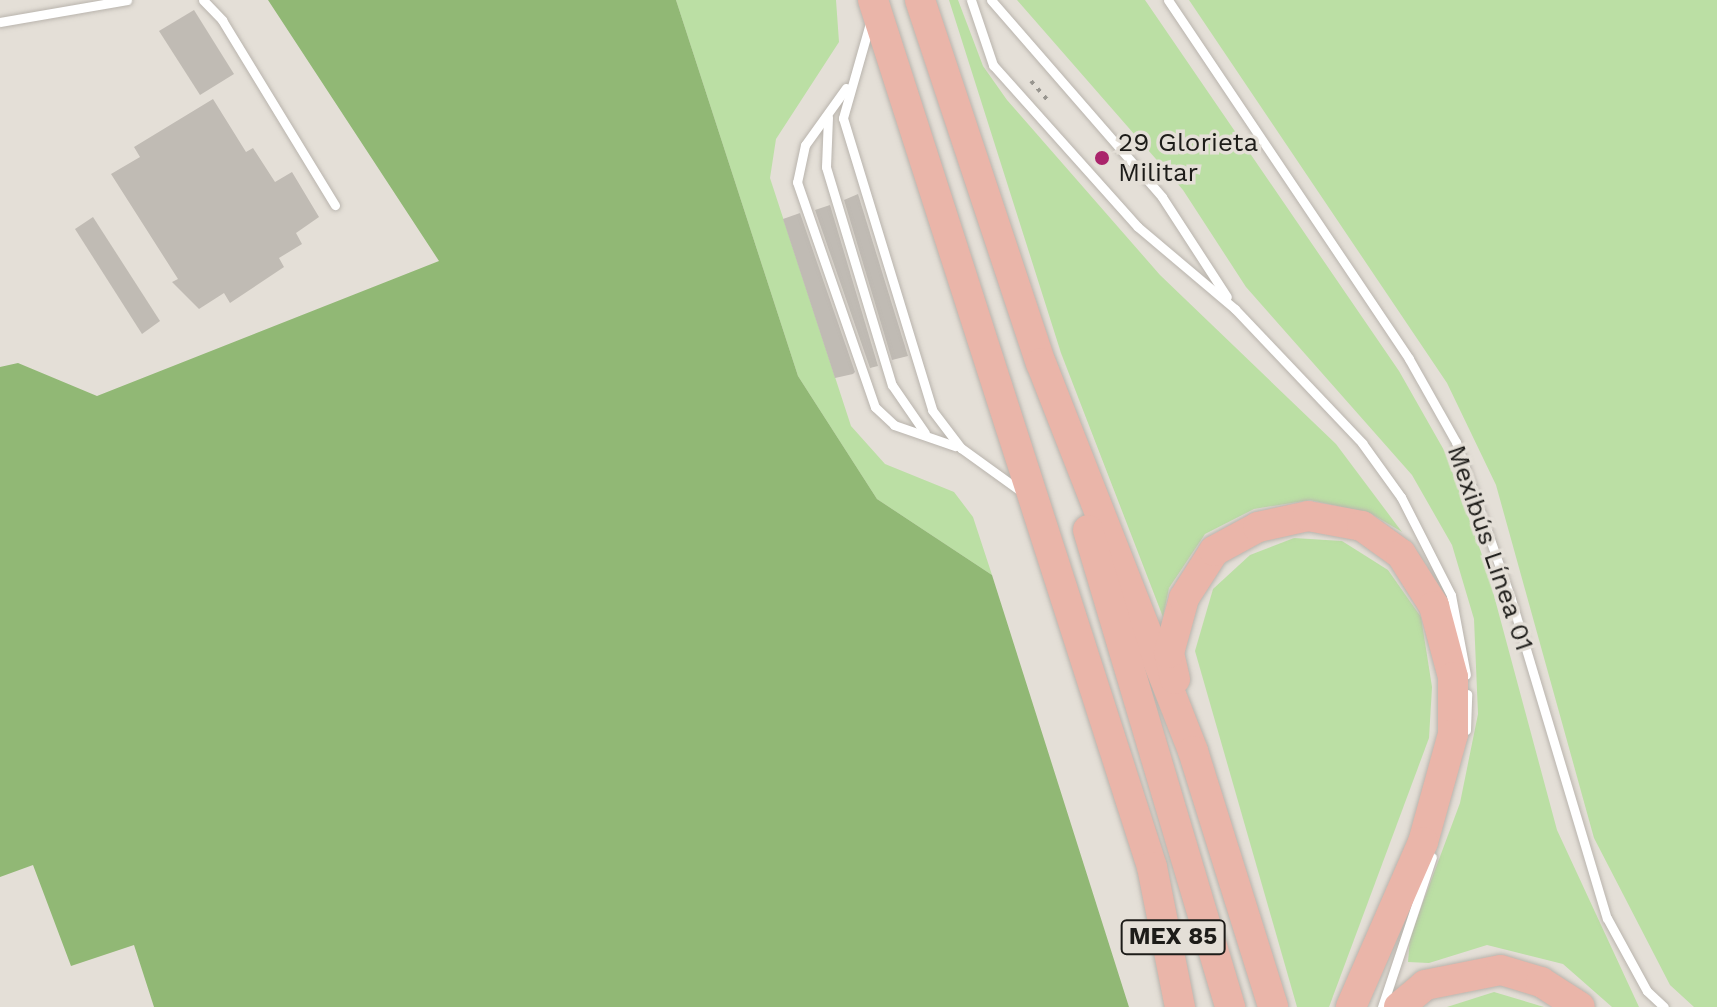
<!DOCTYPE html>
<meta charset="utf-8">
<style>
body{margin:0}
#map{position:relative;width:1717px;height:1007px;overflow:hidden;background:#e4dfd7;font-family:"Work Sans",sans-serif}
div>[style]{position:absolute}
.green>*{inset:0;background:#bbdfa4}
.forest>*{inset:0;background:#91b875}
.building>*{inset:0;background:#c0bbb4}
.path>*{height:4px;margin-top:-2px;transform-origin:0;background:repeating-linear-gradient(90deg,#98958f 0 4px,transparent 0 10px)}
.roads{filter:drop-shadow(0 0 2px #b9b4ad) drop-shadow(0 0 2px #b9b4ad)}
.lane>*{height:9px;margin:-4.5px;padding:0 4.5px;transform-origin:4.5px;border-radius:4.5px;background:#fff}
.primary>*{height:30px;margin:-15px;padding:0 15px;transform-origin:15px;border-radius:15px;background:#eab5a9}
.dots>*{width:22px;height:22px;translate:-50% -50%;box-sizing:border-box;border:4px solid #e4dfd7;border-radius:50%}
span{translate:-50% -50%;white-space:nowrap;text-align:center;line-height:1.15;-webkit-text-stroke:7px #e4dfd7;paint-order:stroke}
.shield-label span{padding:2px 6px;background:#e4dfd7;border:2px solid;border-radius:6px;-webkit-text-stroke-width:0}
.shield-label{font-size:24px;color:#1d1c19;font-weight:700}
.poi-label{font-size:26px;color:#1d1c19}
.left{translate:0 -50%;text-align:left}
.street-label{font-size:26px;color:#1d1c19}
</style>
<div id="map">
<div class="green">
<div style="clip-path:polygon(676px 0,836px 0,839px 42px,776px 139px,770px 178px,851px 426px,885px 464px,954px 492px,973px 517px,992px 575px,877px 499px,798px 376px)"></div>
<div style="clip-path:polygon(949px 0,958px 0,983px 66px,1007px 100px,1160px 275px,1336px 444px,1402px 532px,1370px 513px,1310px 500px,1254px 509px,1205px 534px,1169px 588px,1163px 617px,1061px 353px)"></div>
<div style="clip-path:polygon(1017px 0,1145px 0,1399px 371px,1445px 452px,1486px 566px,1557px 830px,1639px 1007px,1612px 1007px,1563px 964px,1487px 945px,1429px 963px,1408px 962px,1410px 937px,1460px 803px,1478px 714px,1474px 619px,1452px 545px,1412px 475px,1246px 287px,1183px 190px)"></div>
<div style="clip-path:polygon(1189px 0,1717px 0,1717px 1007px,1694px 1007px,1670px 985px,1594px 838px,1496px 485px,1447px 383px)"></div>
<div style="clip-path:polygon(1294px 538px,1342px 541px,1388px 570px,1421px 617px,1432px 687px,1429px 738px,1329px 1007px,1297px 1007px,1195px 651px,1213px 589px,1250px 555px)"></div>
<div style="clip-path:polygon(1494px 992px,1544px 1007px,1447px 1007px)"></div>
</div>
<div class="forest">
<div style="clip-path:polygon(268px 0,676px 0,798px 376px,877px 499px,992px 575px,1129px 1007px,154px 1007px,134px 945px,71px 966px,33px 865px,0 877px,0 367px,18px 363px,97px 396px,439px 261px)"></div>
</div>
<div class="building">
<div style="clip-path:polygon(194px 10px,234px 74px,200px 95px,159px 31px)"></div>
<div style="clip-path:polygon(213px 99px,246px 152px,253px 148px,275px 182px,292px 172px,319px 217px,296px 233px,302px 244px,279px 258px,284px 267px,230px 303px,224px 293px,199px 309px,172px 282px,178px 279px,111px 174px,140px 157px,134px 147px)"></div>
<div style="clip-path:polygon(858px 194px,908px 356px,892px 360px,844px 200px)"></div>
<div style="clip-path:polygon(830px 205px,878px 366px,870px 368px,815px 210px)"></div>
<div style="clip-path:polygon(800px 213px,855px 372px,853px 374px,835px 378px,783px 219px)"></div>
<div style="clip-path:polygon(93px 217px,160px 321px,142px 334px,75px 229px)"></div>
</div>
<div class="path">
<div style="left:1031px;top:81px;width:29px;rotate:49deg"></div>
</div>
<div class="roads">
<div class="lane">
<div style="left:203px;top:0;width:28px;rotate:46deg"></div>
<div style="left:222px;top:20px;width:217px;rotate:58.6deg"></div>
<div style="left:971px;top:0;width:69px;rotate:71.3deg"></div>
<div style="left:993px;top:65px;width:217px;rotate:48.2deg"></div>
<div style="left:1138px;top:227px;width:127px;rotate:40.2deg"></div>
<div style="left:1235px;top:309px;width:185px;rotate:46.5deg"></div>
<div style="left:1362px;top:443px;width:67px;rotate:54.2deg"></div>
<div style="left:1401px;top:497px;width:110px;rotate:63deg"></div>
<div style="left:1451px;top:595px;width:81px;rotate:79.4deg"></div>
<div style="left:991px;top:0;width:261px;rotate:49deg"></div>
<div style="left:1162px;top:197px;width:119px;rotate:57deg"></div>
<div style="left:1168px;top:0;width:432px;rotate:56.1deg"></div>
<div style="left:1409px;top:359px;width:95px;rotate:60.5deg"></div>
<div style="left:1456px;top:442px;width:166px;rotate:70.7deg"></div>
<div style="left:1511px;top:599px;width:333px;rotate:73.3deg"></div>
<div style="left:1607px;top:918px;width:83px;rotate:61.3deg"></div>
<div style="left:1647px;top:991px;width:23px;rotate:43deg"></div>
<div style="left:0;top:22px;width:129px;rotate:-9.8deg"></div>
<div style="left:870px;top:23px;width:99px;rotate:105.9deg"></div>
<div style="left:843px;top:118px;width:305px;rotate:73deg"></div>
<div style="left:932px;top:410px;width:48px;rotate:52.7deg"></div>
<div style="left:961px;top:448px;width:72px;rotate:35.9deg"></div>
<div style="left:846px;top:88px;width:70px;rotate:125.7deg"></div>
<div style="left:805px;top:145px;width:38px;rotate:102deg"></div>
<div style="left:797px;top:182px;width:238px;rotate:70.9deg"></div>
<div style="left:875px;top:407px;width:26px;rotate:43deg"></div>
<div style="left:894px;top:425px;width:65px;rotate:19deg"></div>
<div style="left:828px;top:117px;width:50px;rotate:92.3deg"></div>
<div style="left:826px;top:167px;width:228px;rotate:73.2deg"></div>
<div style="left:892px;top:385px;width:58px;rotate:55.5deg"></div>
<div style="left:1466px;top:730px;width:36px;rotate:-88deg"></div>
<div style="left:1382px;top:1007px;width:158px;rotate:-71.6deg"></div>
</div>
<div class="primary">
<div style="left:873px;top:0;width:911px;rotate:72.16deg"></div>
<div style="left:1152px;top:867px;width:143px;rotate:78.7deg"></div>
<div style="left:920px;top:0;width:383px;rotate:71.6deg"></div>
<div style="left:1041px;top:363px;width:417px;rotate:68.6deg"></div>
<div style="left:1193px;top:751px;width:268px;rotate:72.6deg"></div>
<div style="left:1088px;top:530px;width:498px;rotate:73.4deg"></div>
<div style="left:1175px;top:679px;width:27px;rotate:-103deg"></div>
<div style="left:1169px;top:653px;width:57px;rotate:-74.7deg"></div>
<div style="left:1184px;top:598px;width:56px;rotate:-57.4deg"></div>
<div style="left:1214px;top:551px;width:50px;rotate:-28.6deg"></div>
<div style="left:1258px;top:527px;width:51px;rotate:-12.4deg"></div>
<div style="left:1308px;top:516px;width:55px;rotate:10.5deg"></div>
<div style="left:1362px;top:526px;width:48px;rotate:35.7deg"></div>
<div style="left:1401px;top:554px;width:62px;rotate:57.6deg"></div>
<div style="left:1434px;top:606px;width:73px;rotate:75deg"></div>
<div style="left:1453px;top:677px;width:57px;rotate:90deg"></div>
<div style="left:1453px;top:734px;width:112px;rotate:105.5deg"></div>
<div style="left:1423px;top:842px;width:180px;rotate:113.6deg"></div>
<div style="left:1399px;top:1007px;width:34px;rotate:-40deg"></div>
<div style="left:1425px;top:985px;width:77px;rotate:-11.2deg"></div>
<div style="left:1501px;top:970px;width:42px;rotate:16.7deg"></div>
<div style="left:1541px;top:982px;width:46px;rotate:32.7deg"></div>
</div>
</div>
<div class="dots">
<div style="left:1102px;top:158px;background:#aa246b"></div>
</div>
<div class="shield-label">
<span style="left:1173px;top:937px">MEX 85</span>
</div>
<div class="poi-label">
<span class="left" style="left:1118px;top:158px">29 Glorieta<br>Militar</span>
</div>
<div class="street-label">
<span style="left:1490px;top:548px;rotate:71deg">Mexibús Línea 01</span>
</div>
</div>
